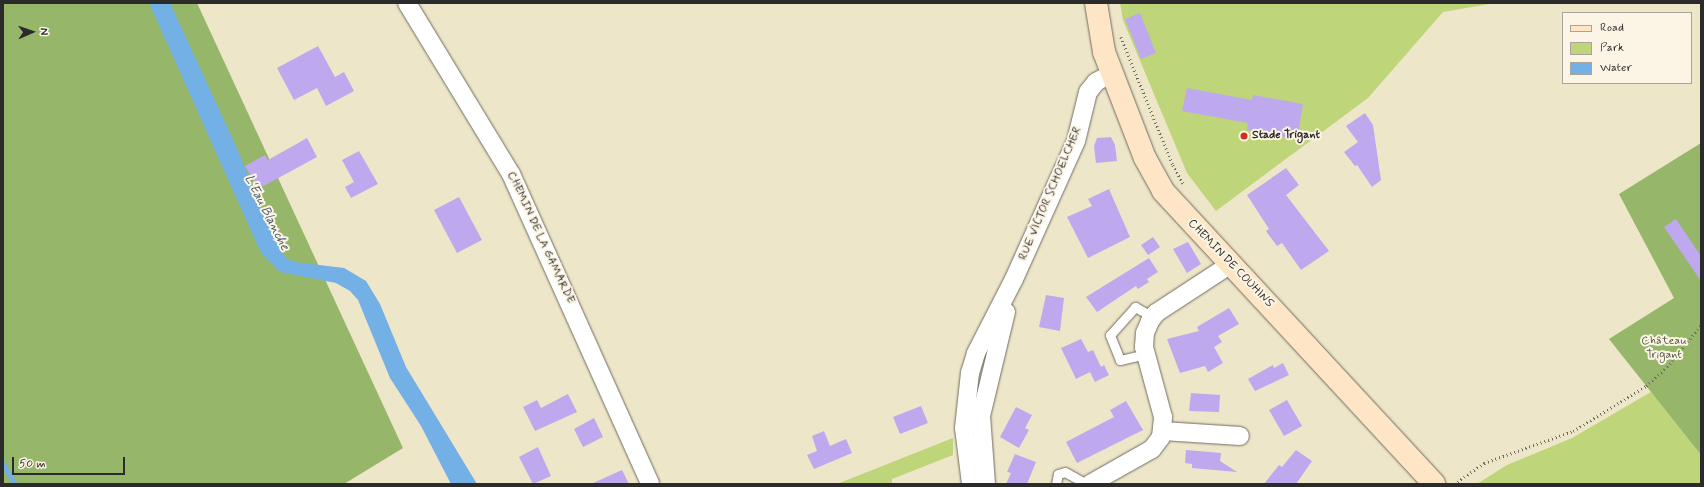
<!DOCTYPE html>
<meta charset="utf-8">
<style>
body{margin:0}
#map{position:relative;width:1704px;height:487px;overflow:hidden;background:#ede6c8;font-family:Mynerve,sans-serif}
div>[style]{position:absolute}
.green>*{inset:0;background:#bed579}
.forest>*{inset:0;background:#96b669}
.water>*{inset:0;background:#73b0e5}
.stream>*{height:4.5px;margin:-2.25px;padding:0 2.25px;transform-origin:2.25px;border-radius:2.25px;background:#73b0e5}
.building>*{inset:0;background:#bea9ef}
.path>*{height:2.5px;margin-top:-1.25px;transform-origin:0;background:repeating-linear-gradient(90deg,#6f6c62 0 1px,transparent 0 4px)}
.roads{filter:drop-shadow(0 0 1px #6f6c62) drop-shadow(0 0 1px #6f6c62)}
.lane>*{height:9px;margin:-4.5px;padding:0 4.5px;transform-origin:4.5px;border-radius:4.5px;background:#fff}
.street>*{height:18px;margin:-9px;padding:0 9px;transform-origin:9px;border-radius:9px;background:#fff}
.secondary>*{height:22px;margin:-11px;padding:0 11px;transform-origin:11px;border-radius:11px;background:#fde5c5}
.dots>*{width:11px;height:11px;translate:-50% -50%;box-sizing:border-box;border:2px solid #fcf5e5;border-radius:50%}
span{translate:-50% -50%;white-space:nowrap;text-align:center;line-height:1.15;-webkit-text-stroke:4px #fcf5e5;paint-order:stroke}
.poi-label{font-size:12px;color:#2b2b2b;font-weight:700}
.left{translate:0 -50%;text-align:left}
.street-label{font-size:12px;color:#2b2b2b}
.park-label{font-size:12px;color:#50563e}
.water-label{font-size:13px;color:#445a6c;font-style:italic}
.frame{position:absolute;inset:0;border:4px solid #2b2b2b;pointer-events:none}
.legend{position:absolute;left:1562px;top:12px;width:130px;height:72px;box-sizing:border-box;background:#fcf5e5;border:1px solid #a8a49b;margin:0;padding:5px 7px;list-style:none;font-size:12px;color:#2b2b2b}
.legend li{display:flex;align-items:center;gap:8px;height:20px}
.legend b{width:20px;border:1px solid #a8a49b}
.north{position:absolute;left:12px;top:12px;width:40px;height:40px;-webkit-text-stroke:3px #fcf5e5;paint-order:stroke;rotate:88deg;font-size:11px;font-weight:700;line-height:16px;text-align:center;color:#2b2b2b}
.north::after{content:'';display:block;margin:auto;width:14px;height:18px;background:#2b2b2b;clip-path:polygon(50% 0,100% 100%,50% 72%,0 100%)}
.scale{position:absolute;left:12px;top:457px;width:113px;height:18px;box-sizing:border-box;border:2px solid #2b2b2b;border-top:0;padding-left:5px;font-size:12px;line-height:14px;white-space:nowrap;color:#2b2b2b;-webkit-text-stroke:3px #fcf5e5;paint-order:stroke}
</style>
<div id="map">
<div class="green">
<div style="clip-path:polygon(1120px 3px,1495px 3px,1443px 12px,1368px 98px,1216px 211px,1187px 173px,1123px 20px)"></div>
<div style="clip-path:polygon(1651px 392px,1701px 455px,1701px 484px,1477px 484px,1507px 465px,1572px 438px)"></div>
<div style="clip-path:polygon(953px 438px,953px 455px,892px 479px,892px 484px,837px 484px)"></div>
</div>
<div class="forest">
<div style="clip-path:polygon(3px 3px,197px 3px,403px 448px,344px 484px,3px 484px)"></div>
<div style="clip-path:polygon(1701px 143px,1701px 455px,1609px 339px,1674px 298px,1619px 194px)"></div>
</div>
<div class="water">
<div style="clip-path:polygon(149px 3px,170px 3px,235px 144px,279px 248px,287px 259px,295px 262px,344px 268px,366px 281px,380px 304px,406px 367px,477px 484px,451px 484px,421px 426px,390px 378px,358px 300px,350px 291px,336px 283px,280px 272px,261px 253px)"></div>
</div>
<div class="stream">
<div style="left:3px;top:463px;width:24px;rotate:60deg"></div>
</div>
<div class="building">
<div style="clip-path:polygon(1140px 13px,1156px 53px,1141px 59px,1125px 19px)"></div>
<div style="clip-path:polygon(318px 46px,335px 77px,344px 72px,354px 91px,326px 106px,317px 88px,294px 100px,277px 68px)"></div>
<div style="clip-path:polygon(1187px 88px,1252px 100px,1253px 95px,1303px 104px,1297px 139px,1247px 130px,1248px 123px,1182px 111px)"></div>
<div style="clip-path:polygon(1365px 113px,1373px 125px,1381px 180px,1372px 187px,1357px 165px,1355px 166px,1344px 152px,1358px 142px,1346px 126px)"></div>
<div style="clip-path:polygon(1111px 137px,1115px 145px,1117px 161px,1096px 163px,1094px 146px,1097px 138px)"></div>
<div style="clip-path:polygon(307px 138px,317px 157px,258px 189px,245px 166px,265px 155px,268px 160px)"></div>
<div style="clip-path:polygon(359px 151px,378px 184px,351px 198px,345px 187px,354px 182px,342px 160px)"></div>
<div style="clip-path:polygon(1286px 168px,1299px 185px,1286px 195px,1329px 251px,1301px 270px,1282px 243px,1277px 246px,1266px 231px,1269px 229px,1247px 195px)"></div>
<div style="clip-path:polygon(1109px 189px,1130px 237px,1088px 258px,1067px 217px,1092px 206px,1088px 199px)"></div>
<div style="clip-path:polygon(459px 197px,482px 240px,457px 253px,434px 210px)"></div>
<div style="clip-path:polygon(1676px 219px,1701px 256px,1701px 281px,1664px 227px)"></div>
<div style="clip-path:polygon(1153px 237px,1160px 247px,1148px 255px,1141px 245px)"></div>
<div style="clip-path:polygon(1188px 242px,1201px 264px,1187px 273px,1173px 249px)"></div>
<div style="clip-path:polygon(1149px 258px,1158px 272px,1147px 279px,1149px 282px,1138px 289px,1136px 286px,1097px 312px,1086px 297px)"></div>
<div style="clip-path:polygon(1046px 295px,1064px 298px,1060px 331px,1039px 327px)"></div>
<div style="clip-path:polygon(1229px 308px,1239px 324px,1218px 336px,1222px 342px,1214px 347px,1223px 363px,1208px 372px,1205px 366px,1180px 373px,1167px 339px,1199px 331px,1197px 327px)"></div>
<div style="clip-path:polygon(1081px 339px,1088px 352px,1093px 350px,1101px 367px,1104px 365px,1109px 375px,1095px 382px,1090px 372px,1076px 379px,1061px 348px)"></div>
<div style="clip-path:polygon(1283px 363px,1289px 375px,1255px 391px,1248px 379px,1273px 365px,1274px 368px)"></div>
<div style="clip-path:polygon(1191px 393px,1220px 395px,1219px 412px,1189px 411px)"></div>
<div style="clip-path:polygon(568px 394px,577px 412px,535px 431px,523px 407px,537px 400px,541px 408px)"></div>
<div style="clip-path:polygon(1287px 400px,1302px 426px,1284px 436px,1269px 410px)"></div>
<div style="clip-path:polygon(1126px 401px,1143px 430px,1077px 463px,1066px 442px,1114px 417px,1110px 410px)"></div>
<div style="clip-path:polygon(921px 406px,928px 423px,900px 434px,893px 417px)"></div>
<div style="clip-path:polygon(1016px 407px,1032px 415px,1025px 428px,1029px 430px,1019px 448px,1000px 437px)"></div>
<div style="clip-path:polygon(594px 418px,603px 437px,583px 447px,574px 429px)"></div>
<div style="clip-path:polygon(824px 431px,830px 446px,846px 439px,852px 453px,814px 469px,807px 455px,817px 451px,812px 436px)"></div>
<div style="clip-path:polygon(538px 447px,551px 476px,533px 484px,519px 457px)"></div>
<div style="clip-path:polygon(1186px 450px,1221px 453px,1220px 461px,1237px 472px,1192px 468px,1192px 464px,1185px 463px)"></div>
<div style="clip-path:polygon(1296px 450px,1312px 461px,1296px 484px,1264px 484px,1279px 465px,1282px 467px)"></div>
<div style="clip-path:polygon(1015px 454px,1036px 462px,1027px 484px,1006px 484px,1011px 473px,1007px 472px)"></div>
<div style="clip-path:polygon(622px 470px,629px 484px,591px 484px)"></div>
</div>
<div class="path">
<div style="left:1121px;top:37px;width:138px;rotate:67.9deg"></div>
<div style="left:1173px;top:165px;width:23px;rotate:61deg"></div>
<div style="left:1454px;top:484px;width:37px;rotate:-35deg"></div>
<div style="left:1484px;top:463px;width:95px;rotate:-19.8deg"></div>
<div style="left:1573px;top:431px;width:86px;rotate:-31.7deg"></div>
<div style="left:1646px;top:386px;width:28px;rotate:-42deg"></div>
<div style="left:1667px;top:367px;width:54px;rotate:-51deg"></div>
</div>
<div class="roads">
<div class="lane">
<div style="left:1146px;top:354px;width:27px;rotate:167deg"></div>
<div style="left:1120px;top:360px;width:27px;rotate:-112deg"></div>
<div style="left:1110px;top:335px;width:38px;rotate:-48deg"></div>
<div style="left:1135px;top:307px;width:21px;rotate:29deg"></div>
<div style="left:1056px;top:484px;width:10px;rotate:-79deg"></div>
<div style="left:1058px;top:474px;width:7px;rotate:-16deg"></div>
<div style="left:1065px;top:472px;width:25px;rotate:29deg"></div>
</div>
<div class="street">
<div style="left:407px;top:3px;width:200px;rotate:58.7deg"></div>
<div style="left:511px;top:174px;width:340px;rotate:65.8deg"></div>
<div style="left:1163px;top:431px;width:77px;rotate:3.7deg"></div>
<div style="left:971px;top:484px;width:56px;rotate:-97.1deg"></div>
<div style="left:964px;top:428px;width:55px;rotate:-83.8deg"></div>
<div style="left:970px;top:373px;width:21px;rotate:-73deg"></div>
<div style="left:976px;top:353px;width:83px;rotate:-62.8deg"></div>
<div style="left:1014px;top:279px;width:151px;rotate:-65.8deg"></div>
<div style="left:1076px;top:141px;width:50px;rotate:-76.2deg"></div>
<div style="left:1088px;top:92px;width:13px;rotate:-51deg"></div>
<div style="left:1096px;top:82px;width:18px;rotate:-29deg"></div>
<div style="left:986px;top:484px;width:68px;rotate:-94.2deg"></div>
<div style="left:981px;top:416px;width:107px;rotate:-76.5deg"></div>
<div style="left:1090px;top:484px;width:71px;rotate:-29.4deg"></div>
<div style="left:1152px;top:449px;width:15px;rotate:-53deg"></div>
<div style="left:1161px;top:437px;width:20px;rotate:-84deg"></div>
<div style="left:1163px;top:417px;width:73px;rotate:-105.2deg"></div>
<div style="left:1144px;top:347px;width:14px;rotate:-86deg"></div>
<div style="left:1145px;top:333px;width:13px;rotate:-67deg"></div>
<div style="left:1150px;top:321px;width:10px;rotate:-53deg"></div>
<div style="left:1156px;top:313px;width:90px;rotate:-33.2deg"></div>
</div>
<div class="secondary">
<div style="left:1096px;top:3px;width:50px;rotate:80.7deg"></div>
<div style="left:1104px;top:52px;width:114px;rotate:68.9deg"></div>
<div style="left:1145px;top:158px;width:38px;rotate:61deg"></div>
<div style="left:1163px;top:191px;width:399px;rotate:47.2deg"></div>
</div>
</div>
<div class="dots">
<div style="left:1244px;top:136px;background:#c8321e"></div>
</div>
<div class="poi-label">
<span class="left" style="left:1252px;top:136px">Stade Trigant</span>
</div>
<div class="street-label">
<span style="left:1051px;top:194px;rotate:-67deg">RUE VICTOR SCHOELCHER</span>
<span style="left:540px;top:238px;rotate:65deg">CHEMIN DE LA GAMARDE</span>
<span style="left:1230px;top:264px;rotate:46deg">CHEMIN DE COUHINS</span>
</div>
<div class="park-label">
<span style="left:1664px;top:349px">Château<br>Trigant</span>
</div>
<div class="water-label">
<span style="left:266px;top:213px;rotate:63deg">L'Eau Blanche</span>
</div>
<div class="frame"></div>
<ul class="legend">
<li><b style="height:5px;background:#fde5c5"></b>Road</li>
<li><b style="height:11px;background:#bed579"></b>Park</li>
<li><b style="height:11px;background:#73b0e5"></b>Water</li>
</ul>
<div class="north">N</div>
<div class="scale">50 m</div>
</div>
